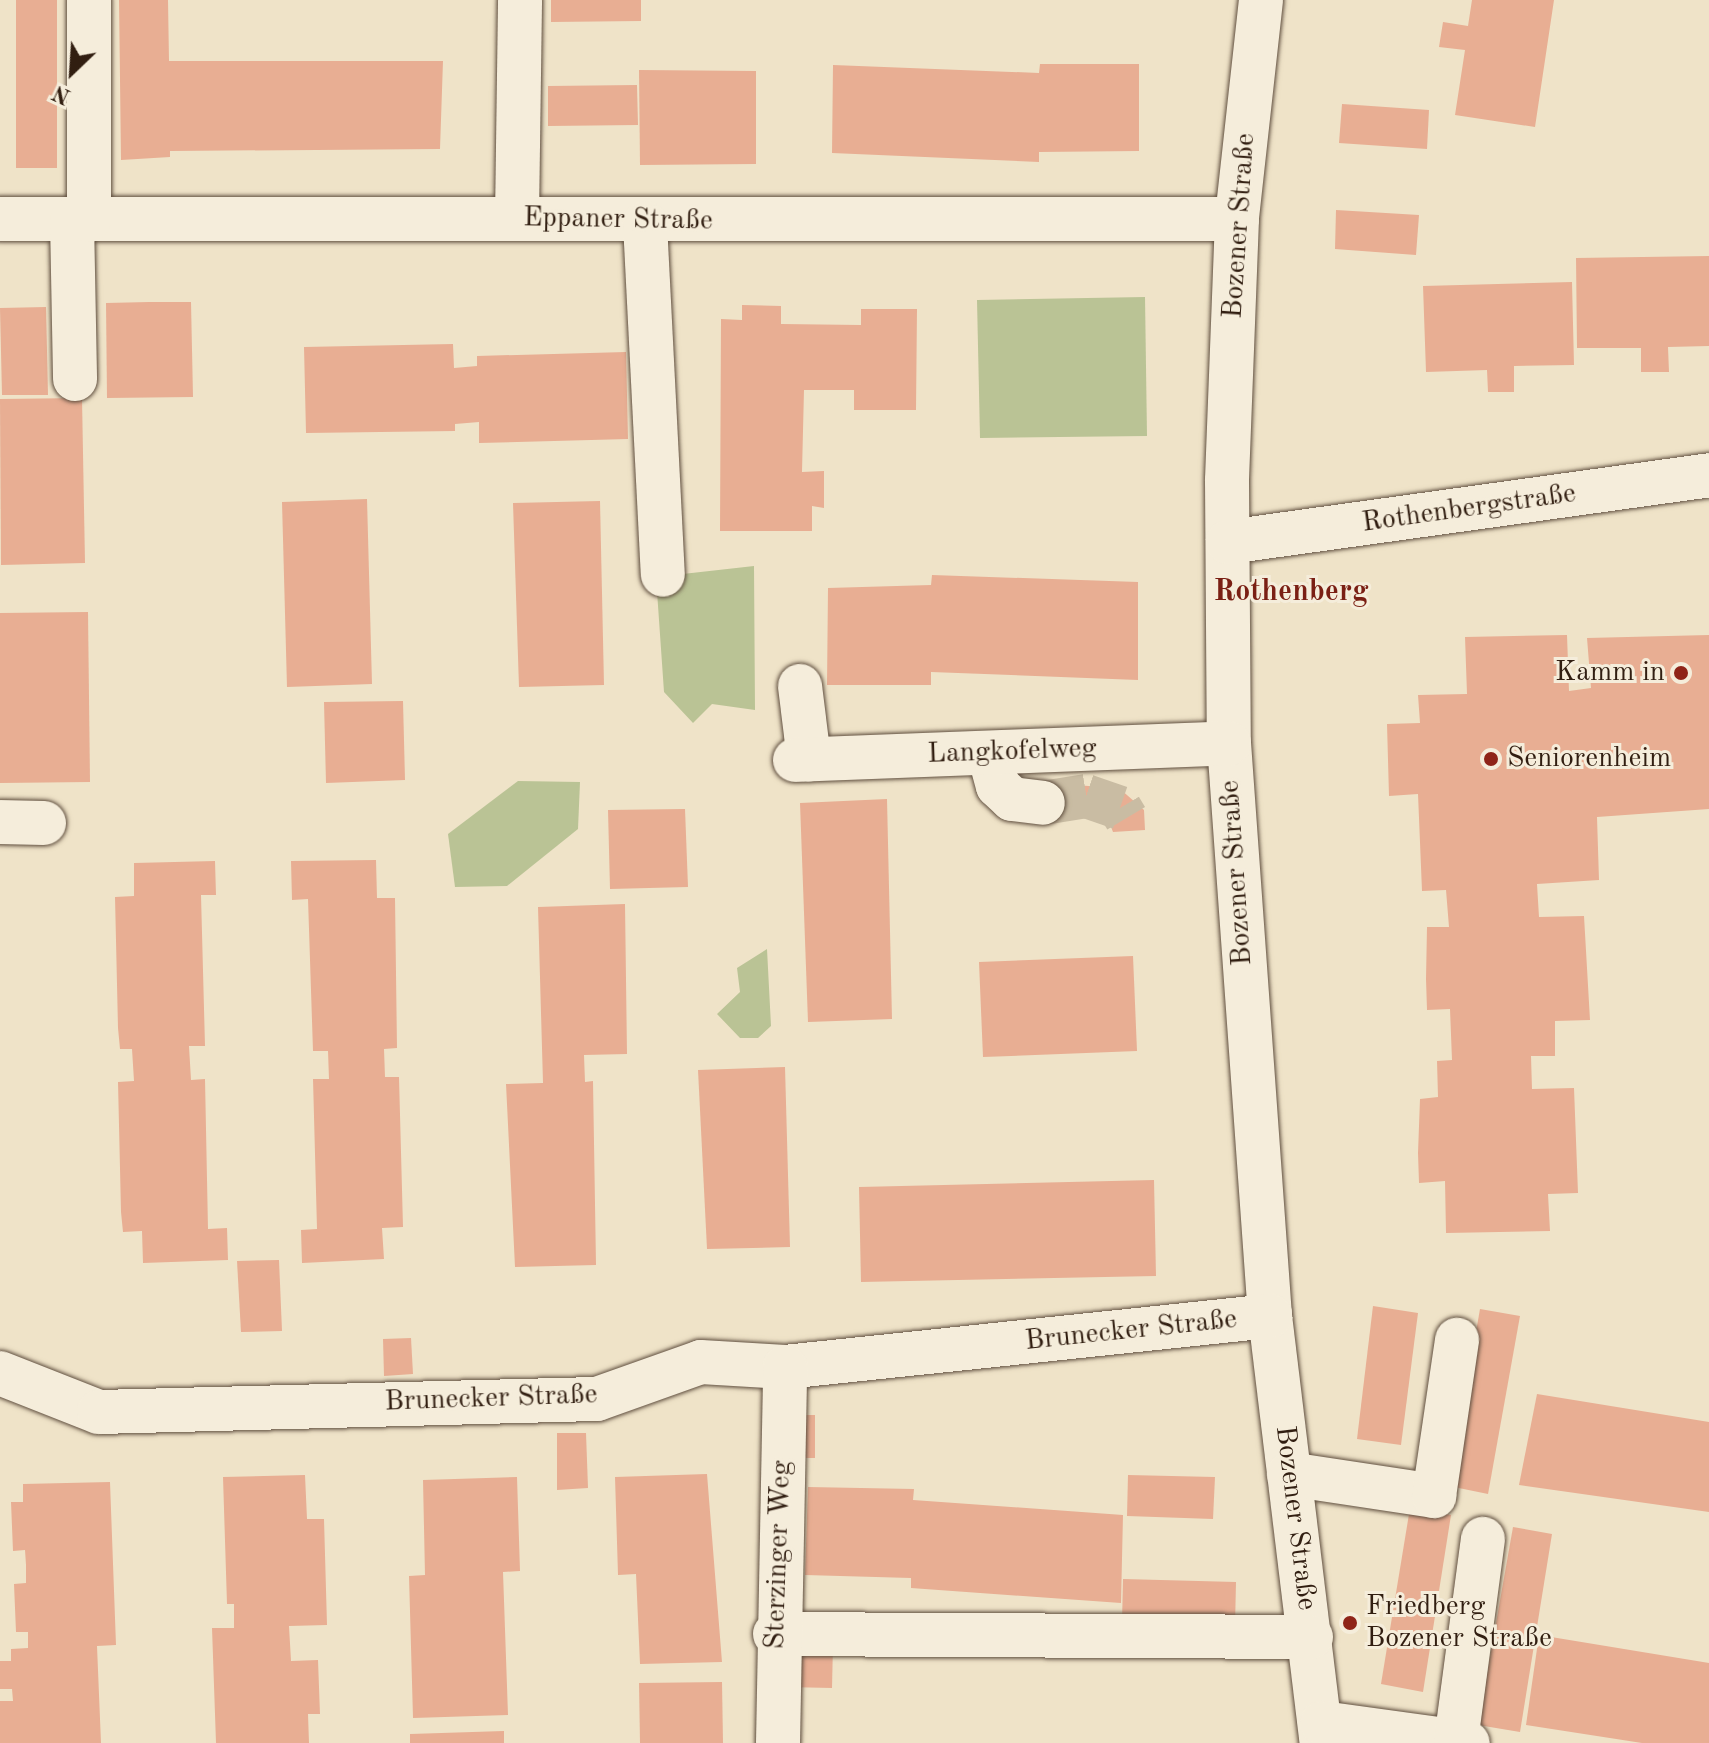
<!DOCTYPE html>
<meta charset="utf-8">
<style>
body{margin:0}
#map{position:relative;width:1709px;height:1743px;overflow:hidden;background:#efe3c8;font-family:"Old Standard TT",serif}
div>[style]{position:absolute}
.green>*{inset:0;background:#bac395}
.building>*{inset:0;background:#e8ae93}
.minor-tunnel>*{height:44px;margin-top:-22px;transform-origin:0;background:repeating-linear-gradient(90deg,#c9bca3 0 44px,transparent 0 66px)}
.roads{filter:drop-shadow(0 0 2px #604f3f) drop-shadow(0 0 2px #604f3f)}
.minor>*{height:44px;margin:-22px;padding:0 22px;transform-origin:22px;border-radius:22px;background:#f5eddb}
.dots>*{width:22px;height:22px;translate:-50% -50%;box-sizing:border-box;border:4px solid #f5eddb;border-radius:50%}
span{translate:-50% -50%;white-space:nowrap;text-align:center;line-height:1.15;-webkit-text-stroke:6px #f5eddb;paint-order:stroke}
.street-label{font-size:28px;color:#311e11}
.poi-label{font-size:28px;color:#311e11}
.right{translate:-100% -50%;text-align:right}
.left{translate:0 -50%;text-align:left}
.neighbourhood-label{font-size:30px;color:#7a1f14;font-weight:700}
.north{position:absolute;left:32px;top:32px;width:80px;height:80px;-webkit-text-stroke:6px #f5eddb;paint-order:stroke;rotate:205deg;font-size:22px;font-weight:700;line-height:32px;text-align:center;color:#311e11}
.north::after{content:'';display:block;margin:auto;width:28px;height:36px;background:#311e11;clip-path:polygon(50% 0,100% 100%,50% 72%,0 100%)}
</style>
<div id="map">
<div class="green">
<div style="clip-path:polygon(1145px 297px,1147px 436px,980px 438px,977px 300px)"></div>
<div style="clip-path:polygon(754px 566px,755px 710px,712px 704px,693px 723px,664px 692px,656px 577px)"></div>
<div style="clip-path:polygon(518px 781px,580px 782px,578px 829px,507px 886px,455px 887px,448px 834px)"></div>
<div style="clip-path:polygon(767px 949px,771px 1026px,758px 1038px,740px 1038px,717px 1014px,740px 992px,737px 968px)"></div>
</div>
<div class="building">
<div style="clip-path:polygon(16px 0,57px 0,57px 168px,16px 168px)"></div>
<div style="clip-path:polygon(119px 0,168px 0,169px 61px,443px 61px,440px 149px,170px 151px,170px 157px,121px 160px)"></div>
<div style="clip-path:polygon(551px 0,641px 0,641px 21px,551px 22px)"></div>
<div style="clip-path:polygon(1472px 0,1554px 0,1535px 127px,1455px 115px,1465px 50px,1439px 47px,1443px 22px,1468px 26px)"></div>
<div style="clip-path:polygon(1040px 64px,1139px 64px,1139px 151px,1039px 152px,1039px 162px,832px 153px,833px 65px,1039px 73px)"></div>
<div style="clip-path:polygon(639px 70px,756px 71px,756px 164px,640px 165px)"></div>
<div style="clip-path:polygon(637px 85px,638px 125px,548px 126px,548px 86px)"></div>
<div style="clip-path:polygon(1342px 104px,1429px 110px,1427px 149px,1339px 143px)"></div>
<div style="clip-path:polygon(1336px 210px,1419px 215px,1416px 255px,1335px 249px)"></div>
<div style="clip-path:polygon(1709px 256px,1709px 346px,1668px 347px,1669px 372px,1641px 372px,1641px 348px,1577px 348px,1576px 258px)"></div>
<div style="clip-path:polygon(1572px 282px,1574px 365px,1514px 366px,1514px 392px,1488px 392px,1487px 370px,1426px 372px,1423px 286px)"></div>
<div style="clip-path:polygon(149px 302px,191px 302px,193px 397px,107px 398px,106px 303px)"></div>
<div style="clip-path:polygon(742px 305px,781px 306px,781px 324px,861px 325px,861px 309px,917px 309px,916px 410px,854px 410px,854px 390px,804px 390px,802px 472px,824px 471px,824px 508px,812px 506px,812px 531px,720px 531px,721px 319px,742px 320px)"></div>
<div style="clip-path:polygon(46px 307px,48px 395px,2px 395px,0 308px)"></div>
<div style="clip-path:polygon(453px 344px,454px 368px,477px 366px,477px 356px,626px 352px,628px 439px,479px 443px,479px 422px,455px 424px,455px 431px,306px 433px,304px 347px)"></div>
<div style="clip-path:polygon(82px 398px,85px 563px,1px 565px,0 399px)"></div>
<div style="clip-path:polygon(367px 499px,372px 684px,287px 687px,282px 502px)"></div>
<div style="clip-path:polygon(600px 501px,604px 685px,519px 687px,513px 503px)"></div>
<div style="clip-path:polygon(932px 575px,1138px 582px,1138px 680px,931px 672px,931px 685px,827px 685px,828px 588px,931px 585px)"></div>
<div style="clip-path:polygon(88px 612px,90px 782px,0 783px,0 613px)"></div>
<div style="clip-path:polygon(1567px 635px,1569px 691px,1591px 688px,1587px 638px,1709px 635px,1709px 809px,1597px 817px,1599px 880px,1537px 884px,1539px 917px,1584px 916px,1590px 1020px,1555px 1021px,1555px 1056px,1531px 1056px,1532px 1089px,1574px 1088px,1578px 1193px,1548px 1194px,1550px 1231px,1446px 1233px,1445px 1181px,1419px 1183px,1418px 1153px,1420px 1099px,1438px 1097px,1437px 1061px,1452px 1060px,1450px 1009px,1427px 1010px,1426px 979px,1427px 927px,1449px 927px,1446px 890px,1422px 891px,1418px 794px,1389px 796px,1387px 724px,1420px 723px,1418px 695px,1467px 694px,1465px 637px)"></div>
<div style="clip-path:polygon(403px 701px,405px 780px,326px 783px,324px 702px)"></div>
<div style="clip-path:polygon(1043px 783px,1119px 788px,1144px 810px,1145px 830px,1113px 832px,1108px 819px,1095px 815px,1043px 821px)"></div>
<div style="clip-path:polygon(887px 799px,892px 1019px,808px 1022px,800px 803px)"></div>
<div style="clip-path:polygon(685px 809px,688px 887px,610px 889px,608px 810px)"></div>
<div style="clip-path:polygon(376px 860px,377px 898px,395px 898px,397px 1048px,384px 1049px,385px 1077px,399px 1077px,403px 1227px,382px 1228px,384px 1259px,302px 1263px,301px 1230px,317px 1229px,313px 1079px,329px 1079px,328px 1051px,313px 1051px,308px 899px,292px 900px,291px 861px)"></div>
<div style="clip-path:polygon(215px 861px,216px 895px,201px 895px,205px 1046px,189px 1046px,191px 1080px,205px 1079px,208px 1229px,227px 1228px,228px 1260px,143px 1263px,142px 1231px,123px 1232px,121px 1212px,118px 1082px,134px 1081px,132px 1049px,120px 1049px,118px 1028px,115px 897px,134px 896px,134px 863px)"></div>
<div style="clip-path:polygon(625px 904px,627px 1054px,584px 1055px,585px 1082px,593px 1081px,596px 1265px,515px 1267px,506px 1084px,543px 1083px,538px 907px)"></div>
<div style="clip-path:polygon(1133px 956px,1137px 1051px,983px 1057px,979px 962px)"></div>
<div style="clip-path:polygon(785px 1067px,790px 1247px,707px 1249px,698px 1070px)"></div>
<div style="clip-path:polygon(1154px 1180px,1156px 1276px,861px 1282px,859px 1187px)"></div>
<div style="clip-path:polygon(279px 1260px,282px 1331px,241px 1332px,237px 1261px)"></div>
<div style="clip-path:polygon(1373px 1306px,1418px 1313px,1401px 1445px,1357px 1439px)"></div>
<div style="clip-path:polygon(1480px 1309px,1520px 1316px,1488px 1494px,1449px 1486px)"></div>
<div style="clip-path:polygon(411px 1338px,413px 1374px,384px 1376px,383px 1339px)"></div>
<div style="clip-path:polygon(1537px 1394px,1709px 1422px,1709px 1512px,1519px 1485px)"></div>
<div style="clip-path:polygon(793px 1415px,815px 1415px,815px 1458px,793px 1458px)"></div>
<div style="clip-path:polygon(557px 1433px,586px 1433px,588px 1488px,557px 1490px)"></div>
<div style="clip-path:polygon(707px 1474px,722px 1662px,640px 1664px,636px 1574px,618px 1575px,615px 1477px)"></div>
<div style="clip-path:polygon(305px 1475px,307px 1519px,324px 1519px,327px 1625px,289px 1626px,291px 1661px,318px 1660px,320px 1714px,308px 1714px,309px 1743px,216px 1743px,212px 1628px,234px 1628px,234px 1604px,227px 1604px,223px 1477px)"></div>
<div style="clip-path:polygon(1128px 1475px,1215px 1477px,1213px 1519px,1127px 1516px)"></div>
<div style="clip-path:polygon(517px 1477px,520px 1571px,503px 1572px,508px 1715px,413px 1718px,409px 1576px,425px 1575px,423px 1480px)"></div>
<div style="clip-path:polygon(110px 1482px,116px 1645px,97px 1646px,101px 1743px,0 1743px,0 1701px,13px 1701px,12px 1689px,0 1689px,0 1661px,11px 1661px,11px 1649px,28px 1648px,28px 1632px,16px 1632px,14px 1584px,26px 1583px,26px 1565px,25px 1550px,13px 1551px,11px 1502px,23px 1502px,23px 1484px)"></div>
<div style="clip-path:polygon(808px 1487px,914px 1489px,913px 1500px,1123px 1515px,1121px 1603px,911px 1588px,911px 1578px,805px 1575px)"></div>
<div style="clip-path:polygon(1410px 1508px,1451px 1515px,1423px 1692px,1381px 1684px)"></div>
<div style="clip-path:polygon(1513px 1527px,1552px 1534px,1520px 1732px,1478px 1725px)"></div>
<div style="clip-path:polygon(1123px 1579px,1236px 1582px,1235px 1626px,1122px 1623px)"></div>
<div style="clip-path:polygon(1539px 1635px,1709px 1663px,1709px 1743px,1642px 1743px,1526px 1725px)"></div>
<div style="clip-path:polygon(787px 1643px,833px 1644px,832px 1688px,786px 1687px)"></div>
<div style="clip-path:polygon(722px 1682px,723px 1743px,640px 1743px,639px 1683px)"></div>
<div style="clip-path:polygon(504px 1731px,504px 1743px,410px 1743px,410px 1734px)"></div>
</div>
<div class="minor-tunnel">
<div style="left:1043px;top:803px;width:44px;rotate:-9.2deg"></div>
<div style="left:1086px;top:796px;width:36px;rotate:19deg"></div>
<div style="left:1120px;top:808px;width:12px;rotate:59deg"></div>
</div>
<div class="roads">
<div class="minor">
<div style="left:1261px;top:0;width:220px;rotate:96.3deg"></div>
<div style="left:1237px;top:219px;width:262px;rotate:92.2deg"></div>
<div style="left:1227px;top:481px;width:262px;rotate:89.6deg"></div>
<div style="left:1229px;top:743px;width:574px;rotate:85.91deg"></div>
<div style="left:1270px;top:1316px;width:430px;rotate:83.1deg"></div>
<div style="left:517px;top:218px;width:218px;rotate:-89.2deg"></div>
<div style="left:0;top:219px;width:1237px"></div>
<div style="left:72px;top:220px;width:159px;rotate:88.9deg"></div>
<div style="left:89px;top:220px;width:220px;rotate:-90deg"></div>
<div style="left:645px;top:223px;width:352px;rotate:87.1deg"></div>
<div style="left:1228px;top:542px;width:486px;rotate:-7.9deg"></div>
<div style="left:800px;top:686px;width:74px;rotate:83deg"></div>
<div style="left:989px;top:753px;width:34px;rotate:75deg"></div>
<div style="left:998px;top:786px;width:19px;rotate:43deg"></div>
<div style="left:1012px;top:799px;width:31px;rotate:7deg"></div>
<div style="left:795px;top:760px;width:434px;rotate:-2.2deg"></div>
<div style="left:0;top:822px;width:44px;rotate:1.3deg"></div>
<div style="left:0;top:1373px;width:106px;rotate:21.5deg"></div>
<div style="left:99px;top:1412px;width:498px;rotate:-1.5deg"></div>
<div style="left:597px;top:1399px;width:110px;rotate:-19.6deg"></div>
<div style="left:701px;top:1362px;width:84px;rotate:3.4deg"></div>
<div style="left:785px;top:1367px;width:488px;rotate:-6deg"></div>
<div style="left:1289px;top:1474px;width:147px;rotate:8.6deg"></div>
<div style="left:1434px;top:1496px;width:158px;rotate:-81.6deg"></div>
<div style="left:775px;top:1634px;width:536px;rotate:0.32deg"></div>
<div style="left:1322px;top:1723px;width:147px;rotate:7.8deg"></div>
<div style="left:1456px;top:1741px;width:204px;rotate:-82.4deg"></div>
<div style="left:778px;top:1743px;width:376px;rotate:-88.9deg"></div>
</div>
</div>
<div class="dots">
<div style="left:1681px;top:673px;background:#8f2418"></div>
<div style="left:1491px;top:759px;background:#8f2418"></div>
<div style="left:1350px;top:1623px;background:#8f2418"></div>
</div>
<div class="street-label">
<span style="left:618px;top:220px;rotate:1deg">Eppaner Straße</span>
<span style="left:1240px;top:226px;rotate:-86deg">Bozener Straße</span>
<span style="left:1469px;top:509px;rotate:-8deg">Rothenbergstraße</span>
<span style="left:1012px;top:752px;rotate:-2deg">Langkofelweg</span>
<span style="left:1237px;top:873px;rotate:-94deg">Bozener Straße</span>
<span style="left:1131px;top:1331px;rotate:-6deg">Brunecker Straße</span>
<span style="left:491px;top:1399px;rotate:-2deg">Brunecker Straße</span>
<span style="left:1295px;top:1518px;rotate:83deg">Bozener Straße</span>
<span style="left:779px;top:1555px;rotate:-88deg">Sterzinger Weg</span>
</div>
<div class="poi-label">
<span class="right" style="left:1665px;top:673px">Kamm in</span>
<span class="left" style="left:1507px;top:759px">Seniorenheim</span>
<span class="left" style="left:1366px;top:1623px">Friedberg<br>Bozener Straße</span>
</div>
<div class="neighbourhood-label">
<span style="left:1291px;top:592px">Rothenberg</span>
</div>
<div class="north">N</div>
</div>
